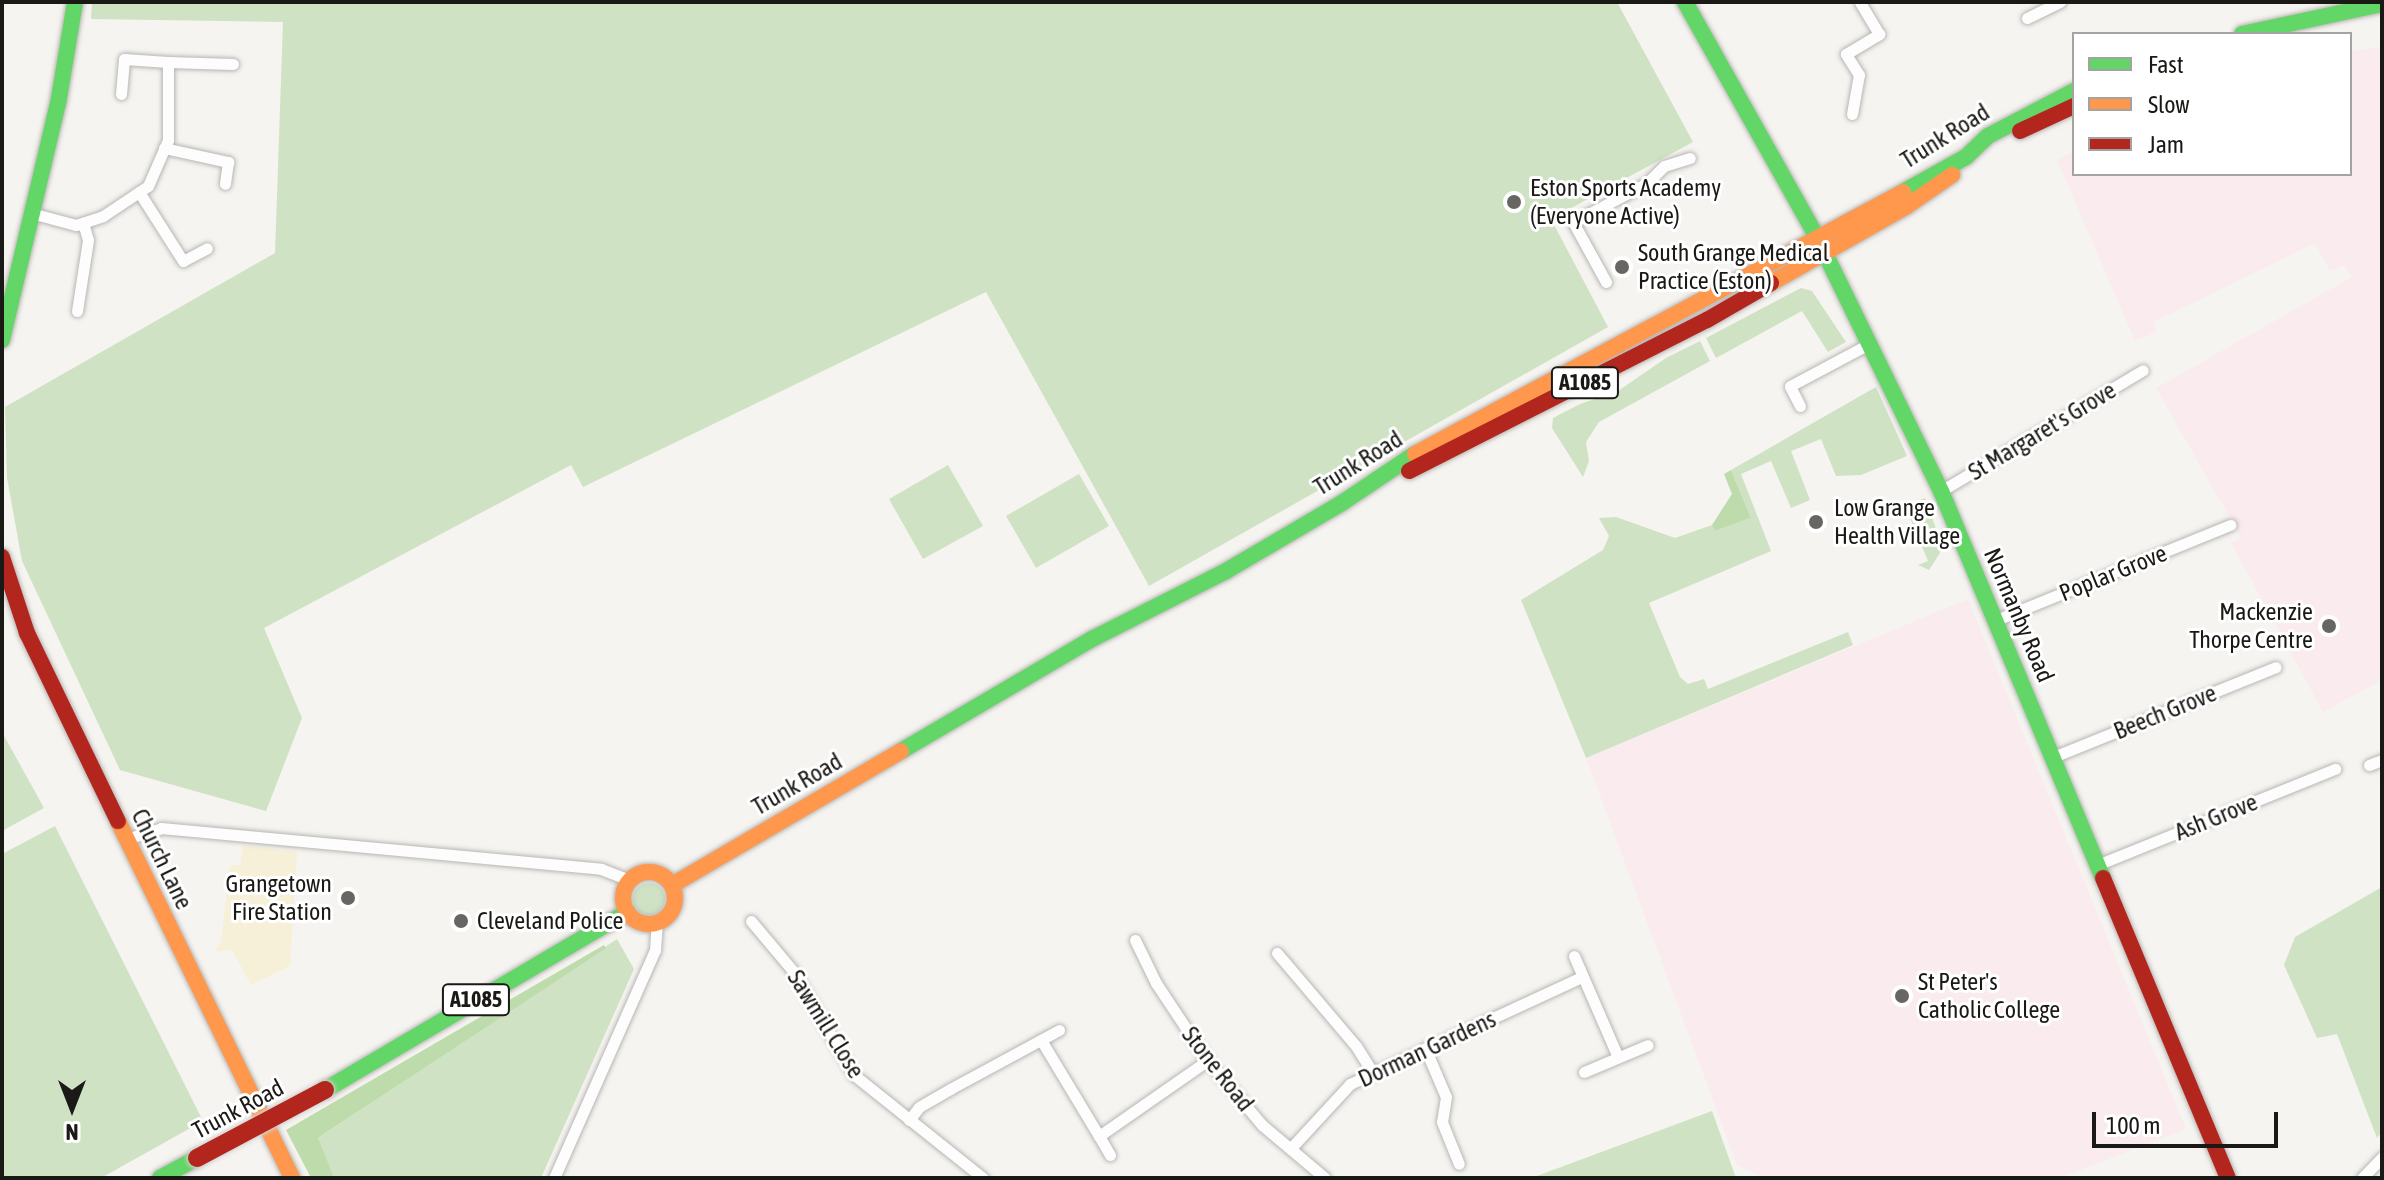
<!DOCTYPE html>
<style>
body{margin:0}
#map{position:relative;width:2384px;height:1180px;overflow:hidden;background:#f6f4f0;font-family:"Asap Condensed",sans-serif}
div>[style]{position:absolute}
.education>*{inset:0;background:#faebef}
.green>*{inset:0;background:#cfe2c3}
.round{border-radius:50%}
.forest>*{inset:0;background:#bddbab}
.sand>*{inset:0;background:#f6f0d9}
.roads{filter:drop-shadow(0 0 2px #b8b6b4) drop-shadow(0 0 2px #b8b6b4)}
.street>*{height:11px;margin:-5.5px;padding:0 5.5px;transform-origin:5.5px;border-radius:5.5px;background:#fefdfd}
.fast>*{height:16px;margin:-8px;padding:0 8px;transform-origin:8px;border-radius:8px;background:#63d668}
.slow>*{height:16px;margin:-8px;padding:0 8px;transform-origin:8px;border-radius:8px;background:#ff974d}
.slow>.ring{margin:-8px;padding:0;box-sizing:content-box;background:none;border:16px solid #ff974d;border-radius:50%}
.jam>*{height:16px;margin:-8px;padding:0 8px;transform-origin:8px;border-radius:8px;background:#b3261e}
.bridges{filter:drop-shadow(0 0 2px #d2d2cf) drop-shadow(0 0 2px #d2d2cf)}
.jam-bridge>*{height:18px;margin:-9px;padding:0 9px;transform-origin:9px;border-radius:9px;background:#b3261e}
.dots>*{width:22px;height:22px;translate:-50% -50%;box-sizing:border-box;border:4px solid #fff;border-radius:50%}
span{translate:-50% -50%;white-space:nowrap;text-align:center;line-height:1.15;-webkit-text-stroke:6px #fff;paint-order:stroke}
.shield-label span{padding:2px 6px;background:#fff;border:2px solid;border-radius:6px;-webkit-text-stroke-width:0}
.shield-label{font-size:22px;color:#1a1916;font-weight:700}
.street-label{font-size:24px;color:#1a1916}
.poi-label{font-size:24px;color:#1a1916}
.left{translate:0 -50%;text-align:left}
.right{translate:-100% -50%;text-align:right}
.frame{position:absolute;inset:0;border:4px solid #1a1916;pointer-events:none}
.legend{position:absolute;left:2072px;top:32px;width:280px;height:144px;box-sizing:border-box;background:#fff;border:2px solid #a3a3a2;margin:0;padding:10px 14px;list-style:none;font-size:24px;color:#1a1916}
.legend li{display:flex;align-items:center;gap:16px;height:40px}
.legend b{width:40px;border:2px solid #a3a3a2}
.north{position:absolute;left:32px;top:1068px;width:80px;height:80px;-webkit-text-stroke:6px #fff;paint-order:stroke;rotate:180deg;font-size:22px;font-weight:700;line-height:32px;text-align:center;color:#1a1916}
.north::after{content:'';display:block;margin:auto;width:28px;height:36px;background:#1a1916;clip-path:polygon(50% 0,100% 100%,50% 72%,0 100%)}
.scale{position:absolute;left:2092px;top:1112px;width:186px;height:36px;box-sizing:border-box;border:4px solid #1a1916;border-top:0;padding-left:10px;font-size:24px;line-height:28px;white-space:nowrap;color:#1a1916;-webkit-text-stroke:6px #fff;paint-order:stroke}
</style>
<div id="map">
<div class="education">
<div style="clip-path:polygon(2382px 47px,2382px 680px,2323px 712px,2231px 543px,2240px 539px,2239px 534px,2156px 388px,2352px 277px,2345px 265px,2330px 271px,2315px 243px,2154px 322px,2156px 332px,2135px 341px,2057px 160px,2074px 151px,2074px 174px,2350px 174px,2350px 51px)"></div>
<div style="clip-path:polygon(1968px 599px,2186px 1129px,2060px 1178px,1762px 1178px,1737px 1165px,1586px 758px)"></div>
</div>
<div class="green">
<div style="clip-path:polygon(92px 2px,1617px 2px,1693px 142px,1551px 219px,1608px 327px,1149px 586px,986px 292px,583px 487px,571px 465px,264px 628px,302px 718px,266px 811px,120px 770px,22px 561px,7px 478px,5px 407px,275px 253px,283px 22px,91px 19px)"></div>
<div style="clip-path:polygon(1801px 288px,1812px 291px,1846px 342px,1828px 352px,1802px 311px,1716px 358px,1706px 338px)"></div>
<div style="clip-path:polygon(1700px 341px,1710px 361px,1599px 422px,1586px 442px,1589px 461px,1583px 477px,1552px 428px,1553px 418px,1580px 404px,1618px 391px,1666px 358px)"></div>
<div style="clip-path:polygon(1876px 387px,1907px 456px,1861px 475px,1836px 476px,1821px 439px,1791px 451px,1810px 500px,1791px 508px,1771px 461px,1741px 474px,1771px 551px,1649px 603px,1680px 677px,1688px 684px,1704px 679px,1708px 689px,1848px 632px,1853px 645px,1586px 758px,1521px 600px,1603px 550px,1609px 536px,1599px 518px,1616px 517px,1675px 538px,1712px 525px,1715px 531px,1751px 518px,1731px 470px)"></div>
<div style="clip-path:polygon(948px 465px,983px 526px,923px 559px,889px 499px)"></div>
<div style="clip-path:polygon(1079px 474px,1109px 526px,1036px 568px,1006px 516px)"></div>
<div style="clip-path:polygon(1925px 498px,1943px 548px,1929px 570px,1918px 565px,1928px 561px,1905px 506px)"></div>
<div style="clip-path:polygon(2px 732px,44px 808px,2px 831px)"></div>
<div style="clip-path:polygon(55px 826px,203px 1121px,101px 1178px,2px 1178px,2px 854px)"></div>
<div class="round" style="left:633px;top:883px;width:32px;height:32px"></div>
<div style="clip-path:polygon(2382px 887px,2382px 1131px,2377px 1138px,2337px 1034px,2317px 1038px,2284px 965px,2295px 937px)"></div>
<div style="clip-path:polygon(617px 939px,634px 969px,541px 1178px,334px 1178px,317px 1139px)"></div>
<div style="clip-path:polygon(1712px 1111px,1736px 1178px,1535px 1178px,1534px 1177px)"></div>
</div>
<div class="forest">
<div style="clip-path:polygon(1731px 470px,1751px 518px,1715px 531px,1712px 525px,1732px 494px,1724px 474px)"></div>
<div style="clip-path:polygon(604px 945px,606px 948px,318px 1138px,334px 1178px,311px 1178px,286px 1130px)"></div>
</div>
<div class="sand">
<div style="clip-path:polygon(243px 845px,297px 852px,290px 966px,251px 985px,232px 950px,215px 952px,221px 941px,230px 865px,240px 865px)"></div>
</div>
<div class="roads">
<div class="street">
<div style="left:2027px;top:18px;width:37px;rotate:-26deg"></div>
<div style="left:121px;top:94px;width:35px;rotate:-85deg"></div>
<div style="left:124px;top:59px;width:44px;rotate:3.9deg"></div>
<div style="left:1852px;top:114px;width:40px;rotate:-80deg"></div>
<div style="left:1859px;top:75px;width:25px;rotate:-122deg"></div>
<div style="left:1846px;top:54px;width:39px;rotate:-31deg"></div>
<div style="left:1879px;top:34px;width:37px;rotate:-121deg"></div>
<div style="left:164px;top:148px;width:66px;rotate:12.3deg"></div>
<div style="left:228px;top:162px;width:22px;rotate:98deg"></div>
<div style="left:139px;top:192px;width:82px;rotate:57.5deg"></div>
<div style="left:183px;top:261px;width:27px;rotate:-28deg"></div>
<div style="left:31px;top:213px;width:47px;rotate:14.9deg"></div>
<div style="left:76px;top:225px;width:28px;rotate:-18deg"></div>
<div style="left:103px;top:216px;width:54px;rotate:-33.7deg"></div>
<div style="left:148px;top:186px;width:50px;rotate:-66.5deg"></div>
<div style="left:168px;top:140px;width:78px;rotate:-90deg"></div>
<div style="left:168px;top:62px;width:65px;rotate:1.8deg"></div>
<div style="left:1606px;top:282px;width:68px;rotate:-118.8deg"></div>
<div style="left:1573px;top:222px;width:84px;rotate:-27.8deg"></div>
<div style="left:1647px;top:183px;width:24px;rotate:-45deg"></div>
<div style="left:1664px;top:166px;width:27px;rotate:-17deg"></div>
<div style="left:77px;top:311px;width:72px;rotate:-81.2deg"></div>
<div style="left:88px;top:240px;width:18px;rotate:-106deg"></div>
<div style="left:1800px;top:406px;width:22px;rotate:-117deg"></div>
<div style="left:1790px;top:386px;width:89px;rotate:-28deg"></div>
<div style="left:1941px;top:491px;width:235px;rotate:-30.9deg"></div>
<div style="left:1996px;top:620px;width:253px;rotate:-22.1deg"></div>
<div style="left:2053px;top:757px;width:240px;rotate:-22deg"></div>
<div style="left:2369px;top:765px;width:14px;rotate:-21deg"></div>
<div style="left:126px;top:839px;width:37px;rotate:-17deg"></div>
<div style="left:161px;top:828px;width:442px;rotate:5.3deg"></div>
<div style="left:601px;top:869px;width:30px;rotate:21deg"></div>
<div style="left:2097px;top:865px;width:257px;rotate:-22deg"></div>
<div style="left:751px;top:921px;width:65px;rotate:50deg"></div>
<div style="left:793px;top:971px;width:121px;rotate:59.6deg"></div>
<div style="left:854px;top:1075px;width:165px;rotate:38.6deg"></div>
<div style="left:1135px;top:940px;width:48px;rotate:64deg"></div>
<div style="left:1156px;top:983px;width:89px;rotate:56.5deg"></div>
<div style="left:1205px;top:1057px;width:89px;rotate:50deg"></div>
<div style="left:1262px;top:1125px;width:82px;rotate:40.1deg"></div>
<div style="left:1277px;top:953px;width:122px;rotate:49.7deg"></div>
<div style="left:1356px;top:1046px;width:31px;rotate:58deg"></div>
<div style="left:1574px;top:956px;width:110px;rotate:66.5deg"></div>
<div style="left:1041px;top:1040px;width:112px;rotate:58.9deg"></div>
<div style="left:1099px;top:1136px;width:133px;rotate:-34.9deg"></div>
<div style="left:1425px;top:1048px;width:53px;rotate:66.8deg"></div>
<div style="left:1446px;top:1097px;width:25px;rotate:99deg"></div>
<div style="left:1442px;top:1122px;width:45px;rotate:68deg"></div>
<div style="left:1584px;top:1072px;width:69px;rotate:-22.9deg"></div>
<div style="left:909px;top:1120px;width:16px;rotate:-52deg"></div>
<div style="left:919px;top:1107px;width:36px;rotate:-30deg"></div>
<div style="left:950px;top:1089px;width:124px;rotate:-28.4deg"></div>
<div style="left:1099px;top:1136px;width:22px;rotate:60deg"></div>
<div style="left:1291px;top:1148px;width:87px;rotate:-47.3deg"></div>
<div style="left:1350px;top:1084px;width:255px;rotate:-24.8deg"></div>
<div style="left:554px;top:1178px;width:249px;rotate:-66.1deg"></div>
<div style="left:655px;top:950px;width:27px;rotate:-86deg"></div>
<div style="left:2362px;top:1178px;width:29px;rotate:-46deg"></div>
</div>
<div class="fast">
<div style="left:1685px;top:2px;width:272px;rotate:60.7deg"></div>
<div style="left:1818px;top:239px;width:280px;rotate:64deg"></div>
<div style="left:1941px;top:491px;width:420px;rotate:67.3deg"></div>
<div style="left:2242px;top:34px;width:143px;rotate:-12.1deg"></div>
<div style="left:1903px;top:192px;width:72px;rotate:-29.1deg"></div>
<div style="left:1966px;top:157px;width:30px;rotate:-44deg"></div>
<div style="left:1988px;top:136px;width:97px;rotate:-27.6deg"></div>
<div style="left:2px;top:340px;width:243px;rotate:-76.7deg"></div>
<div style="left:58px;top:104px;width:103px;rotate:-80.5deg"></div>
<div style="left:901px;top:751px;width:221px;rotate:-30.4deg"></div>
<div style="left:1092px;top:639px;width:150px;rotate:-26.9deg"></div>
<div style="left:1226px;top:571px;width:134px;rotate:-30.4deg"></div>
<div style="left:1342px;top:503px;width:88px;rotate:-33.9deg"></div>
<div style="left:325px;top:1090px;width:351px;rotate:-30.5deg"></div>
<div style="left:160px;top:1178px;width:42px;rotate:-28.4deg"></div>
</div>
<div class="slow">
<div style="left:1771px;top:283px;width:156px;rotate:-29.5deg"></div>
<div style="left:1907px;top:206px;width:55px;rotate:-34.6deg"></div>
<div style="left:1415px;top:454px;width:554px;rotate:-28.23deg"></div>
<div style="left:118px;top:821px;width:397px;rotate:64deg"></div>
<div class="ring" style="left:623px;top:872px;width:36px;height:36px"></div>
<div style="left:672px;top:885px;width:265px;rotate:-30.3deg"></div>
</div>
<div class="jam">
<div style="left:2020px;top:131px;width:60px;rotate:-24.8deg"></div>
<div style="left:1409px;top:471px;width:334px;rotate:-26.9deg"></div>
<div style="left:1707px;top:320px;width:74px;rotate:-30deg"></div>
<div style="left:2px;top:557px;width:80px;rotate:71.8deg"></div>
<div style="left:27px;top:633px;width:209px;rotate:64.2deg"></div>
<div style="left:2103px;top:878px;width:325px;rotate:67.4deg"></div>
</div>
</div>
<div class="bridges">
<div class="jam-bridge">
<div style="left:197px;top:1158px;width:145px;rotate:-28deg"></div>
</div>
</div>
<div class="dots">
<div style="left:1514px;top:202px;background:#676662"></div>
<div style="left:1622px;top:267px;background:#676662"></div>
<div style="left:1816px;top:522px;background:#676662"></div>
<div style="left:2329px;top:626px;background:#676662"></div>
<div style="left:348px;top:898px;background:#676662"></div>
<div style="left:461px;top:921px;background:#676662"></div>
<div style="left:1902px;top:996px;background:#676662"></div>
</div>
<div class="shield-label">
<span style="left:1585px;top:383px">A1085</span>
<span style="left:476px;top:1000px">A1085</span>
</div>
<div class="street-label">
<span style="left:1945px;top:136px;rotate:-32deg">Trunk Road</span>
<span style="left:2042px;top:431px;rotate:-31deg">St Margaret's Grove</span>
<span style="left:1358px;top:463px;rotate:-32deg">Trunk Road</span>
<span style="left:2113px;top:573px;rotate:-22deg">Poplar Grove</span>
<span style="left:2019px;top:615px;rotate:67deg">Normanby Road</span>
<span style="left:2165px;top:712px;rotate:-22deg">Beech Grove</span>
<span style="left:797px;top:784px;rotate:-30deg">Trunk Road</span>
<span style="left:2216px;top:817px;rotate:-22deg">Ash Grove</span>
<span style="left:162px;top:859px;rotate:64deg">Church Lane</span>
<span style="left:826px;top:1024px;rotate:58deg">Sawmill Close</span>
<span style="left:1427px;top:1049px;rotate:-25deg">Dorman Gardens</span>
<span style="left:1218px;top:1069px;rotate:52deg">Stone Road</span>
<span style="left:238px;top:1109px;rotate:-28deg">Trunk Road</span>
</div>
<div class="poi-label">
<span class="left" style="left:1530px;top:202px">Eston Sports Academy<br>(Everyone Active)</span>
<span class="left" style="left:1638px;top:267px">South Grange Medical<br>Practice (Eston)</span>
<span class="left" style="left:1834px;top:522px">Low Grange<br>Health Village</span>
<span class="right" style="left:2313px;top:626px">Mackenzie<br>Thorpe Centre</span>
<span class="right" style="left:332px;top:898px">Grangetown<br>Fire Station</span>
<span class="left" style="left:477px;top:921px">Cleveland Police</span>
<span class="left" style="left:1918px;top:996px">St Peter's<br>Catholic College</span>
</div>
<div class="frame"></div>
<ul class="legend">
<li><b style="height:10px;background:#63d668"></b>Fast</li>
<li><b style="height:10px;background:#ff974d"></b>Slow</li>
<li><b style="height:10px;background:#b3261e"></b>Jam</li>
</ul>
<div class="north">N</div>
<div class="scale">100 m</div>
</div>
